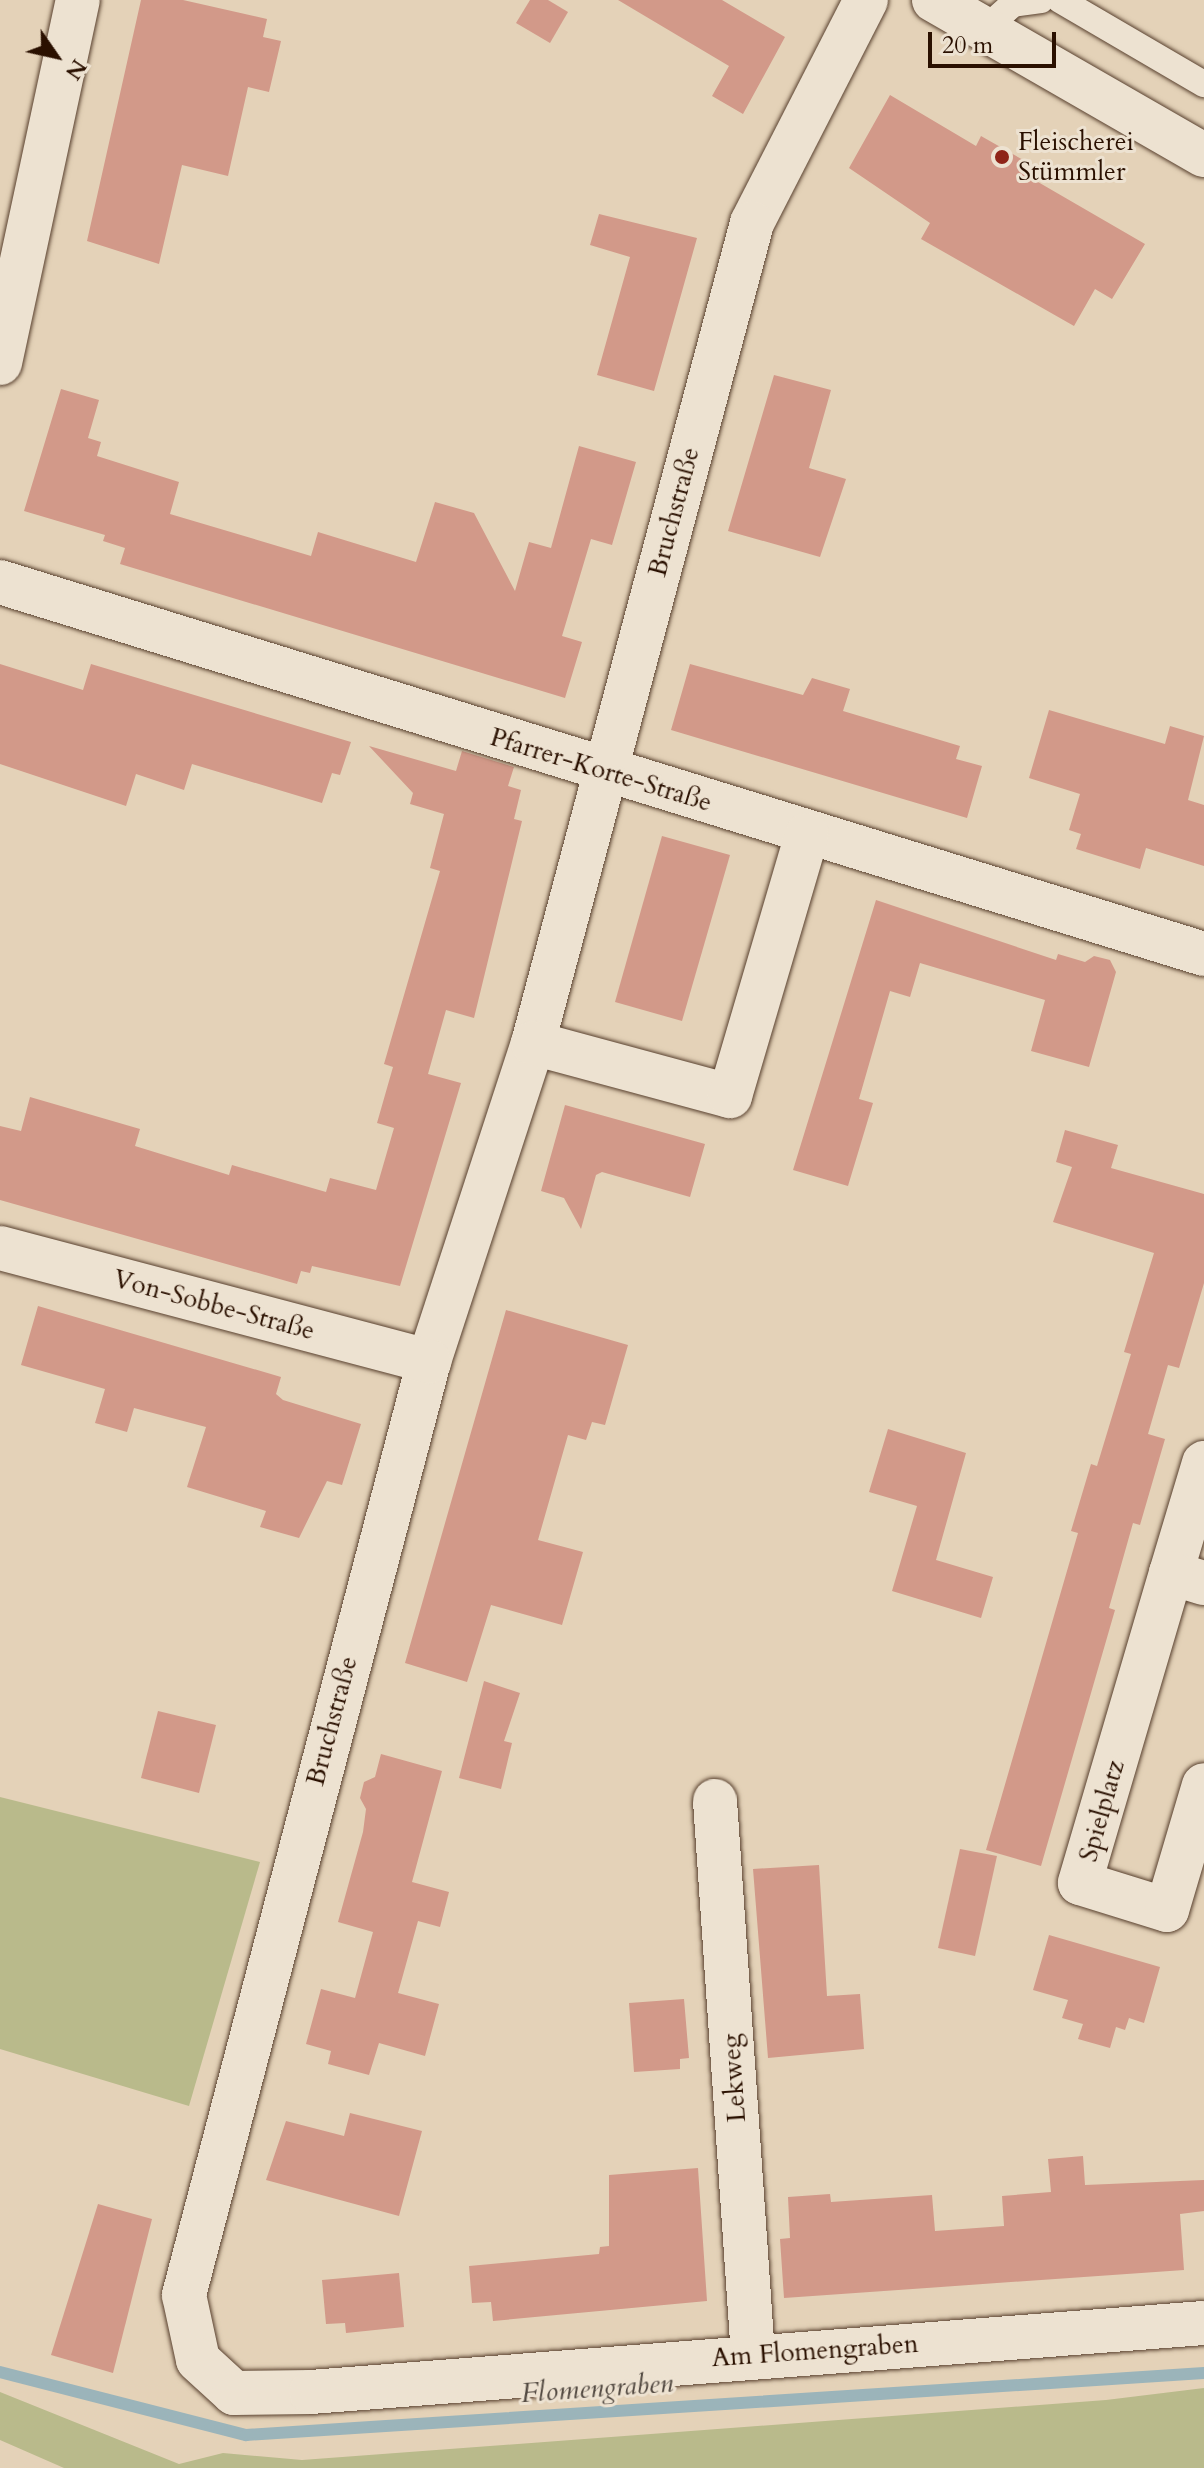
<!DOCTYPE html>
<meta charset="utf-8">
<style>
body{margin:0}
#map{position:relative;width:1204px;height:2468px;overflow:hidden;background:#e4d2b8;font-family:Cardo,serif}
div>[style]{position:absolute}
.green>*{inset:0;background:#b9ba8b}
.stream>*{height:12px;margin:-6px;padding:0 6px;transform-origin:6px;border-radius:6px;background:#9bb4ba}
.building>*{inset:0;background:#d29989}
.roads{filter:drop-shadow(0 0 2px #58402e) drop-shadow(0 0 2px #58402e)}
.service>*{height:26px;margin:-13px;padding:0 13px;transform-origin:13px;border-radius:13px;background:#ede2d1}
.minor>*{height:44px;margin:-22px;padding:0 22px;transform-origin:22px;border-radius:22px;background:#ede2d1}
.dots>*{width:22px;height:22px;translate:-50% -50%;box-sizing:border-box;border:4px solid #ede2d1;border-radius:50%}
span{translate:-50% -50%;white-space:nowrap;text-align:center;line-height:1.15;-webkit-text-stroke:6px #ede2d1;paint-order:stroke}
.poi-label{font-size:26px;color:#2a1000}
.left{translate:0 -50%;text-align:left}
.street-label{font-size:26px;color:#2a1000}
.water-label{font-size:28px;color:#524941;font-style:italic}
.north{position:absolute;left:16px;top:16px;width:80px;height:80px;-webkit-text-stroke:6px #ede2d1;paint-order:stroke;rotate:124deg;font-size:22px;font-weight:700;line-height:32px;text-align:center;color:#2a1000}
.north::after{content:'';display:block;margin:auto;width:28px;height:36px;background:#2a1000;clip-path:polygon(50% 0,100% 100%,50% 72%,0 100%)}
.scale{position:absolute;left:928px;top:32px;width:128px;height:36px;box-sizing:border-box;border:4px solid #2a1000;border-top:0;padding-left:10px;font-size:24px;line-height:28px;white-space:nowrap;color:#2a1000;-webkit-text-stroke:6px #ede2d1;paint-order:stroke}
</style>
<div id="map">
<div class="green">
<div style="clip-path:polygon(0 1797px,260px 1862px,189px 2106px,0 2049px)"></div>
<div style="clip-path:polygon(1204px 2388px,1204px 2468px,64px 2468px,0 2440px,0 2392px,179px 2464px,223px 2453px,302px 2460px,1106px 2400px)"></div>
</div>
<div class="stream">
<div style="left:0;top:2372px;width:254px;rotate:14.4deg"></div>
<div style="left:246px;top:2435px;width:960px;rotate:-3.7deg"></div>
</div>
<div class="building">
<div style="clip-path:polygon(141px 0,183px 0,267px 19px,263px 37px,281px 41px,269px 92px,248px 87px,228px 176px,182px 165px,159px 264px,87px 241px)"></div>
<div style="clip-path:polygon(530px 0,548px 0,568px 12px,550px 43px,516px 23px)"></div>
<div style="clip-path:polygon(618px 0,722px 0,785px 37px,743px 114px,712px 96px,729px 66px)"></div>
<div style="clip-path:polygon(890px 95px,976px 146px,981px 136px,1025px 161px,1019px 171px,1145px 244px,1112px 299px,1095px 289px,1074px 326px,921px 239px,930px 223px,849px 168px)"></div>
<div style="clip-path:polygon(599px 214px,697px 238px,654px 391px,597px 375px,630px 257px,590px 245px)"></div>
<div style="clip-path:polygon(774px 375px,831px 390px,809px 468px,846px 479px,820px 557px,728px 531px)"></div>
<div style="clip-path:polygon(61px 389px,99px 400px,88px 438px,101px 442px,97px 456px,179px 482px,170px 514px,311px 556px,318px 532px,416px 562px,435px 502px,474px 513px,515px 591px,529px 542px,551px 548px,579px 446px,636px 462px,612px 545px,591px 539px,562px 636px,582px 642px,565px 698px,120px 564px,125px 548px,103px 541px,105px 535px,24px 511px)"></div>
<div style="clip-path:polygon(0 664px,83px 690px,91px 664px,351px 742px,340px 775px,332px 773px,322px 803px,192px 764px,184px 790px,136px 774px,126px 806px,0 764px)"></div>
<div style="clip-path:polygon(690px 664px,803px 695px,812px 678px,850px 689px,843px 711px,960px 746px,956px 759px,982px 766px,967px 818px,671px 730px)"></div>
<div style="clip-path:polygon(1049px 710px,1165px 744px,1170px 726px,1204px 736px,1188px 800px,1204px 805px,1204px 866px,1146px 848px,1140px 869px,1076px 849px,1081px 834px,1069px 830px,1080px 794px,1029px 778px)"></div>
<div style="clip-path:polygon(369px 746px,456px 771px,462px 751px,514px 767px,508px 786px,521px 790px,514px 819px,522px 821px,474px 1018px,446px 1010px,428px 1074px,461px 1083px,400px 1286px,312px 1266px,310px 1273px,301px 1271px,297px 1284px,0 1200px,0 1126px,21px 1131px,30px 1097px,140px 1129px,135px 1146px,229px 1175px,232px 1165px,326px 1192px,330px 1178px,376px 1190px,394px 1128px,377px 1123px,393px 1067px,384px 1064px,440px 871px,430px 868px,444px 814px,410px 804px,413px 793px)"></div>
<div style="clip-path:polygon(662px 836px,730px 855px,682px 1021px,615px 1002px)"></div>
<div style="clip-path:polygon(876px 900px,1056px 960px,1058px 954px,1085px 962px,1094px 956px,1110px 960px,1116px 972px,1089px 1067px,1031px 1051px,1045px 1000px,920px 963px,910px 997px,890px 991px,859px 1099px,873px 1103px,848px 1186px,793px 1170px)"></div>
<div style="clip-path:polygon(565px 1105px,705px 1144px,690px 1197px,602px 1172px,596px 1175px,581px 1229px,564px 1198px,541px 1191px)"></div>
<div style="clip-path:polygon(1065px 1130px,1118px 1145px,1111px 1168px,1204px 1194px,1204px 1283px,1179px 1368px,1168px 1365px,1148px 1434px,1165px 1439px,1140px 1525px,1133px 1523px,1109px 1608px,1115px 1610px,1041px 1866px,986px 1850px,1078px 1533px,1071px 1531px,1091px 1464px,1097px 1466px,1131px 1354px,1124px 1352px,1154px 1253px,1053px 1222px,1072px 1167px,1056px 1162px)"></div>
<div style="clip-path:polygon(38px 1306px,281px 1377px,276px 1394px,283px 1400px,361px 1424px,342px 1485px,327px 1481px,299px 1538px,260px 1527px,266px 1511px,187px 1487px,206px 1427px,134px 1408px,127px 1432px,95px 1423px,105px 1389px,21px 1365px)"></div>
<div style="clip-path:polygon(506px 1310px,628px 1345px,605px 1425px,592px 1422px,586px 1440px,568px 1435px,538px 1540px,583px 1552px,562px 1625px,491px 1605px,467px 1682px,405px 1663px)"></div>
<div style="clip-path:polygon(888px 1429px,966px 1453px,936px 1560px,993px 1577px,981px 1618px,892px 1591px,917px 1506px,869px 1492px)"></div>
<div style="clip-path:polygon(484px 1681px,520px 1693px,504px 1741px,512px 1743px,501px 1789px,459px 1778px)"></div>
<div style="clip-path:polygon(158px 1711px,216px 1725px,199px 1793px,141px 1778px)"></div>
<div style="clip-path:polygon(381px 1754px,442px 1771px,412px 1882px,449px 1892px,440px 1927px,418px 1921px,398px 1993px,439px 2004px,425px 2056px,379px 2043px,369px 2075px,328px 2064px,331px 2051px,306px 2044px,321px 1989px,355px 1998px,373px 1932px,338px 1922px,363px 1832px,366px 1809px,360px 1798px,364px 1782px,375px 1777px)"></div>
<div style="clip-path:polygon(960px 1849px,997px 1856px,975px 1956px,938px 1948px)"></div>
<div style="clip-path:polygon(819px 1865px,827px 1996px,860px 1994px,864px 2049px,768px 2058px,753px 1869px)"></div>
<div style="clip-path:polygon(1049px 1935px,1160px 1967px,1144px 2023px,1129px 2018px,1125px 2030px,1116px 2027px,1110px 2048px,1078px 2039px,1083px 2024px,1062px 2018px,1068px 2000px,1033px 1990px)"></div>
<div style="clip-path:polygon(684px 1999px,689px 2058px,680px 2059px,680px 2069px,634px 2072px,629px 2003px)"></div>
<div style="clip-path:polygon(350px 2113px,422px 2131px,399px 2216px,266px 2180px,286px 2121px,344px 2136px)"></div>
<div style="clip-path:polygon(1083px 2156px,1085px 2185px,1204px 2180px,1204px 2211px,1180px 2214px,1184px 2270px,784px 2298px,780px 2239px,790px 2238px,788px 2197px,830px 2194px,831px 2202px,932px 2195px,935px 2231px,1004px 2226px,1002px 2196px,1051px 2192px,1048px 2159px)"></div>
<div style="clip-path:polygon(698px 2168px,707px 2301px,493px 2321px,491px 2302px,472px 2303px,469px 2266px,599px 2254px,600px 2247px,609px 2246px,609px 2175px)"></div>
<div style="clip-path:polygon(98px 2204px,152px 2219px,113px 2373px,51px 2355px)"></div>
<div style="clip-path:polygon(399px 2273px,404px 2327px,346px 2333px,345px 2323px,326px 2324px,322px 2280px)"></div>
</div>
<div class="roads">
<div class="service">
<div style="left:1060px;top:0;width:167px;rotate:30.3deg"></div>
<div style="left:984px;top:30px;width:39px;rotate:-42deg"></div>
<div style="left:1013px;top:4px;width:28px;rotate:-8deg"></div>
</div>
<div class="minor">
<div style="left:866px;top:0;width:250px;rotate:117.1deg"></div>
<div style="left:752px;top:223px;width:849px;rotate:104.95deg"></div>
<div style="left:533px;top:1043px;width:335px;rotate:108.1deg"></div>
<div style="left:429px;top:1361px;width:966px;rotate:104.7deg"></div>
<div style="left:184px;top:2295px;width:66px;rotate:77.8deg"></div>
<div style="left:198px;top:2360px;width:49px;rotate:42.5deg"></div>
<div style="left:234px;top:2393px;width:77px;rotate:-0.7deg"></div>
<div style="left:311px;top:2392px;width:896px;rotate:-4.42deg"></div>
<div style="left:934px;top:0;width:311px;rotate:29.9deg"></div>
<div style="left:0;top:363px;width:371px;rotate:-77.9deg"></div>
<div style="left:0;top:582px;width:1260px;rotate:17.17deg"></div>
<div style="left:533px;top:1043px;width:204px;rotate:15.1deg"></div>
<div style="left:730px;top:1096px;width:272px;rotate:-73.6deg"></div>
<div style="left:0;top:1248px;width:444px;rotate:14.8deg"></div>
<div style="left:1204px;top:1463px;width:115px;rotate:106.7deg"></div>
<div style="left:1171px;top:1573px;width:34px;rotate:17deg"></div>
<div style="left:1171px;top:1573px;width:323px;rotate:106.4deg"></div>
<div style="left:1080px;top:1883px;width:91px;rotate:17.2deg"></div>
<div style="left:1167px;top:1910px;width:130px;rotate:-73.5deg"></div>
<div style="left:715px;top:1801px;width:556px;rotate:86.08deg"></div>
</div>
</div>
<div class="dots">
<div style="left:1002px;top:157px;background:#8f2418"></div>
</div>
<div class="poi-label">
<span class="left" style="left:1018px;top:157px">Fleischerei<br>Stümmler</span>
</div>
<div class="street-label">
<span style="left:674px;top:512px;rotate:-75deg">Bruchstraße</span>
<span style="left:601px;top:770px;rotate:17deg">Pfarrer-Korte-Straße</span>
<span style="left:214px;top:1305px;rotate:15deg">Von-Sobbe-Straße</span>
<span style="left:332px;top:1721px;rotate:-75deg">Bruchstraße</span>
<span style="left:1102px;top:1811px;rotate:-74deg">Spielplatz</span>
<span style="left:734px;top:2078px;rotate:-94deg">Lekweg</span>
<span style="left:815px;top:2351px;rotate:-4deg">Am Flomengraben</span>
</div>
<div class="water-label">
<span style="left:597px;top:2388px;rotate:-4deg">Flomengraben</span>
</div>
<div class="north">N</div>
<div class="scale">20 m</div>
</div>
